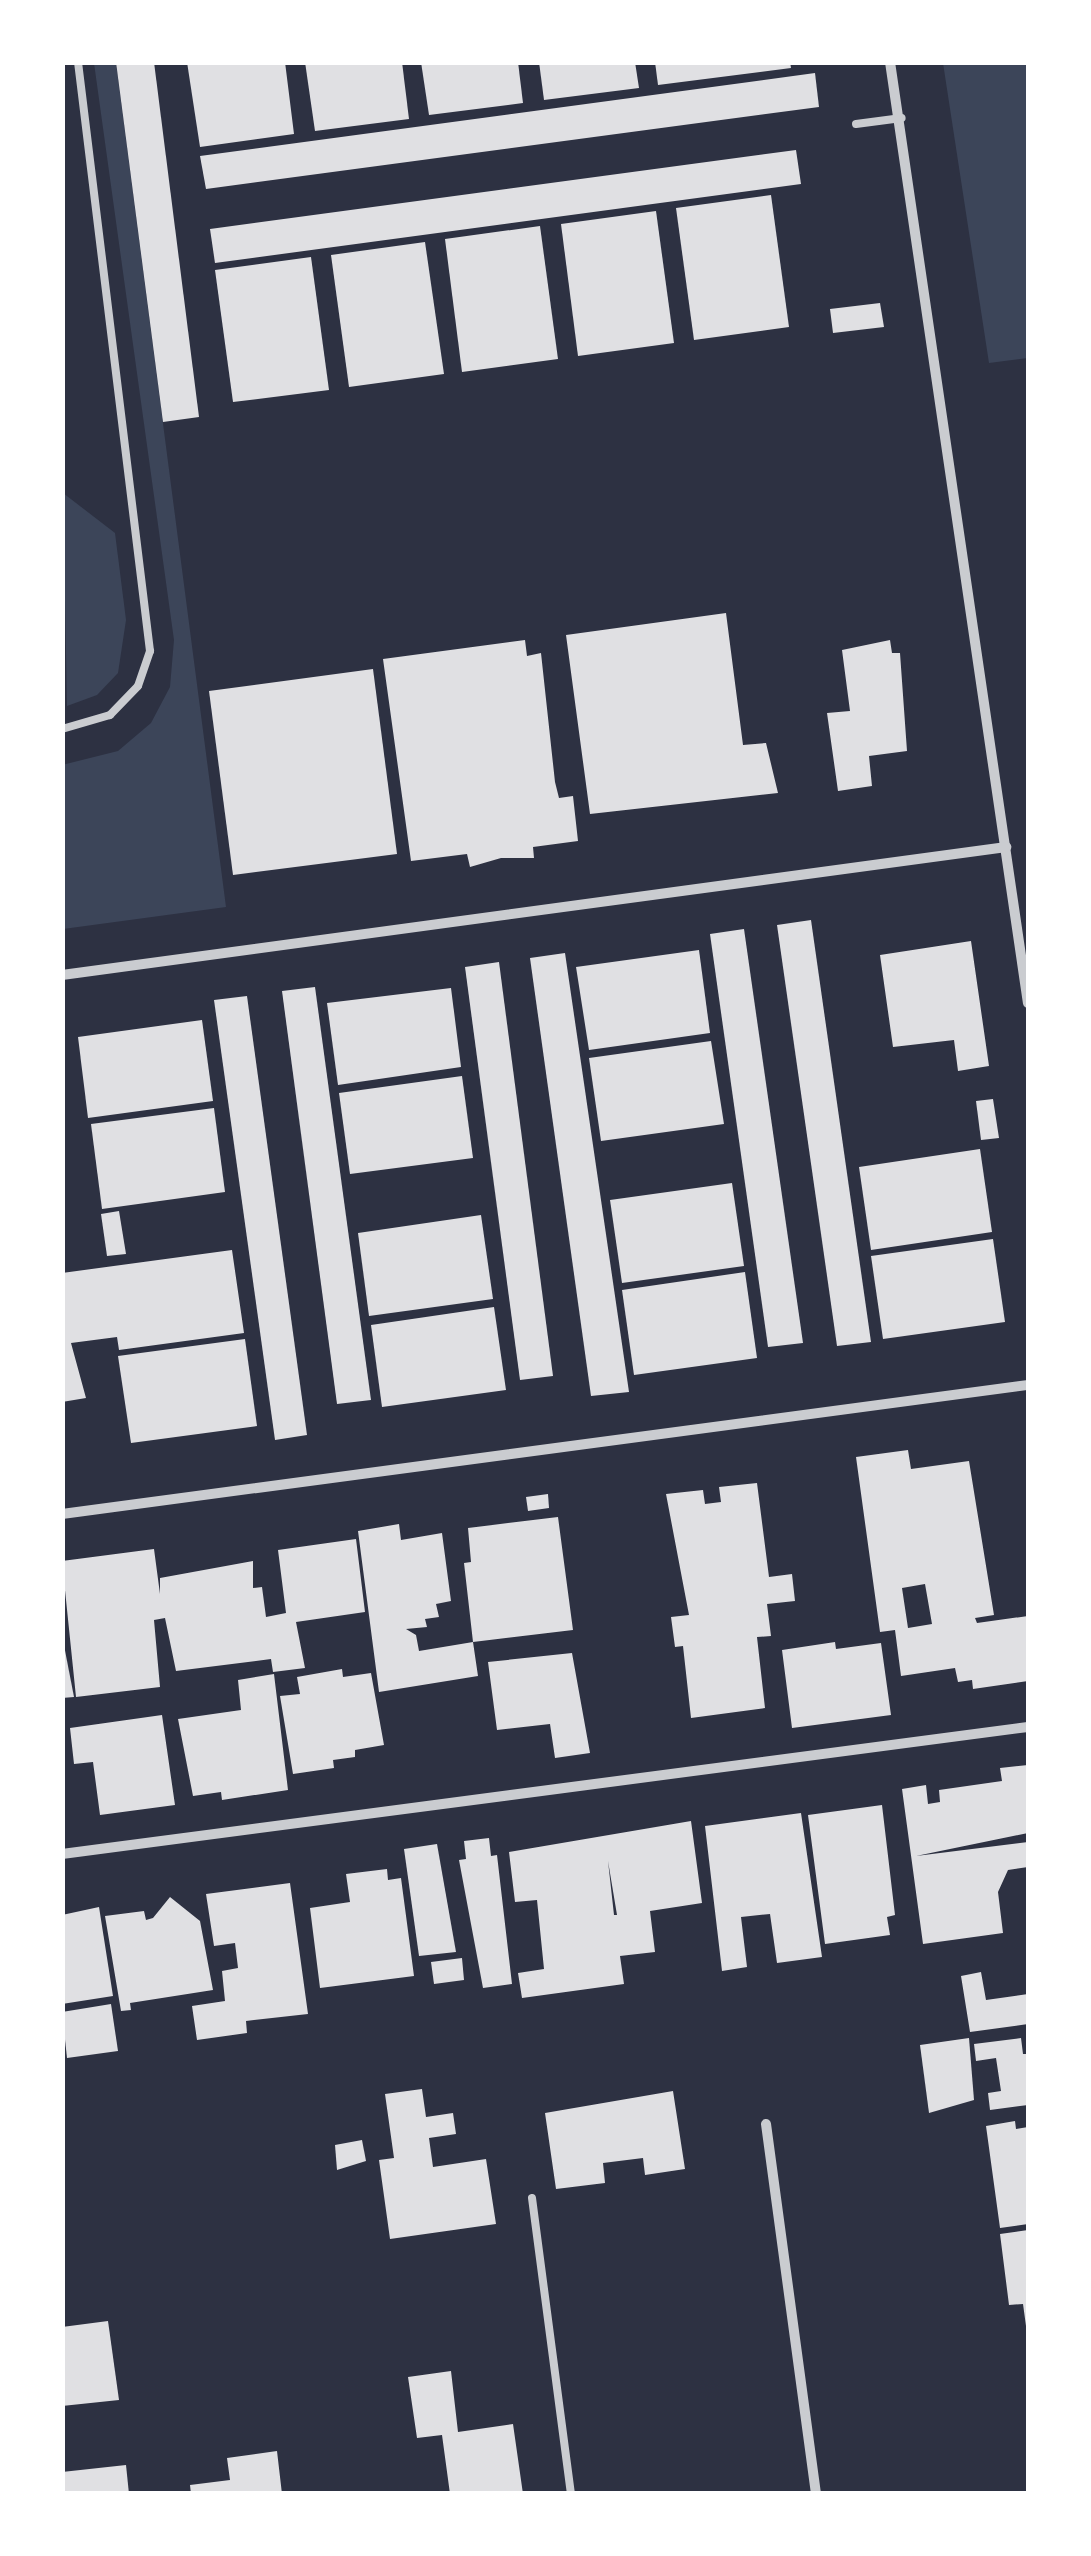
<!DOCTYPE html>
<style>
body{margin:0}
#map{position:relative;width:1091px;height:2556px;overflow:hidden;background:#2d3142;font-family:Lora,serif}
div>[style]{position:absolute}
.green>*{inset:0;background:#3c4559}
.building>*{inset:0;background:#e0e0e3}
.service>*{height:8px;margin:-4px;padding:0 4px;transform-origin:4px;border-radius:4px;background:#caccd0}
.minor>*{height:10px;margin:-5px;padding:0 5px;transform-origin:5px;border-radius:5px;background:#caccd0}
span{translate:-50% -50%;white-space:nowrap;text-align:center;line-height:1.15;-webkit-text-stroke:10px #fff;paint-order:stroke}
.frame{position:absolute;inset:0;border:65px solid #fff;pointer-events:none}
</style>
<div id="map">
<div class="green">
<div style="clip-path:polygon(94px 63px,116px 63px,226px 907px,63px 929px,62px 765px,118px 751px,151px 723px,170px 687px,174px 640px)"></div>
<div style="clip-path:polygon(943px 63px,1028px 63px,1028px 358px,989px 363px)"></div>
<div style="clip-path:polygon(63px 493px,115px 533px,126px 620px,118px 673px,97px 695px,67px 706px)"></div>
</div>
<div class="building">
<div style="clip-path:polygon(116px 62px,154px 62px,199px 417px,163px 422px)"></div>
<div style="clip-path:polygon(187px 62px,285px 62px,294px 134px,200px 147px)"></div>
<div style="clip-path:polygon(305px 62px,402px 62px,409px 119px,315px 131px)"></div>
<div style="clip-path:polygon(421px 62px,518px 62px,523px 103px,429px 115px)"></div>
<div style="clip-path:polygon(539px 62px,635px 62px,639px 88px,544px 100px)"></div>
<div style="clip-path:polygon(655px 62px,790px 62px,791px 68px,658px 85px)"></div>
<div style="clip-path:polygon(815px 73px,819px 107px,206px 189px,200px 156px)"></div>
<div style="clip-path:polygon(796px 150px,801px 184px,215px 263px,210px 229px)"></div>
<div style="clip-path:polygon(771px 195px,789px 327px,694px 340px,676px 208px)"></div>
<div style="clip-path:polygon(656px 211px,674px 343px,578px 356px,561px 224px)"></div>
<div style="clip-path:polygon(540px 226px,558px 359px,462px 372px,445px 239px)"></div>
<div style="clip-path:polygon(425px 242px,444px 374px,349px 387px,331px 255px)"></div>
<div style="clip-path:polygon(311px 257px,329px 390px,233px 402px,215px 270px)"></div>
<div style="clip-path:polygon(880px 303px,884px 327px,833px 333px,830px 309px)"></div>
<div style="clip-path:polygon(726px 613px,743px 745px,766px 743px,778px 793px,590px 814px,566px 635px)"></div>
<div style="clip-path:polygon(525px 640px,527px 656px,541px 653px,555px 782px,559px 798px,573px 796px,578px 841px,533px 847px,534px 858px,501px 858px,470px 867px,467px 854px,411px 861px,383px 659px)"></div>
<div style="clip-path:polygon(890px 640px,892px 653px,900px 653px,907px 751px,869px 756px,872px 786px,838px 791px,827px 713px,850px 711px,842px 650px)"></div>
<div style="clip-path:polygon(373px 669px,397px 854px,233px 875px,209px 691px)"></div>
<div style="clip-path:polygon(811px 920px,871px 1342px,837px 1346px,777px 925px)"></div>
<div style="clip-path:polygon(744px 929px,803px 1343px,768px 1347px,710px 934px)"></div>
<div style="clip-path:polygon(971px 941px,989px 1066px,958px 1071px,954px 1040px,893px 1047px,880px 955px)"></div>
<div style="clip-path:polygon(699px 950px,710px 1033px,589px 1050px,576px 967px)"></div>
<div style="clip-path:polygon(565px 953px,629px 1392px,591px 1396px,530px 958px)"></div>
<div style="clip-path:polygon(499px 962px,553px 1376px,520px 1380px,465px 967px)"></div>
<div style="clip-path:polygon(315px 987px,371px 1400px,337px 1404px,282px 991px)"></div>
<div style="clip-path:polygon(451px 988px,461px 1067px,338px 1085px,327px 1003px)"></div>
<div style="clip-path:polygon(247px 996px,307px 1435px,275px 1440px,214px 1000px)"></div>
<div style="clip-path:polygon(202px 1020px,213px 1101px,88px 1118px,78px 1037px)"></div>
<div style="clip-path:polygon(711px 1041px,724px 1124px,601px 1141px,589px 1058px)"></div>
<div style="clip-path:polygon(462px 1076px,473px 1158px,350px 1174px,339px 1093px)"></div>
<div style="clip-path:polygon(993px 1099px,999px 1138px,981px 1140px,976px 1101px)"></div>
<div style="clip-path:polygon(214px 1108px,225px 1192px,102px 1209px,91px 1124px)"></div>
<div style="clip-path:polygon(980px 1149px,992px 1232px,871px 1250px,859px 1167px)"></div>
<div style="clip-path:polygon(732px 1183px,744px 1266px,622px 1283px,610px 1200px)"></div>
<div style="clip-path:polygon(119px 1211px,126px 1254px,107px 1256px,101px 1214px)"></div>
<div style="clip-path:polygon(481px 1215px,493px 1299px,369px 1316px,358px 1233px)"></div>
<div style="clip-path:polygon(993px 1239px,1005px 1322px,883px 1339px,871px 1256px)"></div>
<div style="clip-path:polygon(232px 1250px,244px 1333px,119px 1350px,117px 1337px,71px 1343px,86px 1398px,62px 1402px,62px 1273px)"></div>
<div style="clip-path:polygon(745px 1272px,757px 1358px,634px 1375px,622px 1290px)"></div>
<div style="clip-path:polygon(494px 1307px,506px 1390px,382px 1407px,371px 1325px)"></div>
<div style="clip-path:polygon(245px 1339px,257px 1426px,131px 1443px,118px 1356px)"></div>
<div style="clip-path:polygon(evenodd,908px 1450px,911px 1469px,969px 1461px,994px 1615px,975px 1618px,977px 1623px,1028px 1616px,1028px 1681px,973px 1689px,972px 1680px,958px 1682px,955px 1668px,901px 1676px,895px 1630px,880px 1632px,856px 1457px,908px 1450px,925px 1584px,932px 1624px,908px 1628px,902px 1588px,925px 1584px)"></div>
<div style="clip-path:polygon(757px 1483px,769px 1577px,792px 1574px,795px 1601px,767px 1604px,771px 1636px,757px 1637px,765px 1708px,691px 1718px,683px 1646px,675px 1647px,671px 1617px,689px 1615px,666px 1494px,703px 1490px,705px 1504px,721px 1502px,719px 1487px)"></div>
<div style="clip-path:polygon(548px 1494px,549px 1508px,528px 1511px,526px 1497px)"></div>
<div style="clip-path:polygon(558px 1517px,573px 1630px,473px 1642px,464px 1563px,471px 1562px,468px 1528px)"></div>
<div style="clip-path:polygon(399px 1524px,401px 1540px,442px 1533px,451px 1601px,436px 1604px,439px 1617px,425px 1619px,427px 1627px,406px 1629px,416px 1635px,419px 1651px,473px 1642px,478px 1676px,379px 1692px,358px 1531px)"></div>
<div style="clip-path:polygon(356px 1539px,365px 1612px,296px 1622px,305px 1668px,273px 1672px,271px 1659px,176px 1671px,165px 1618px,154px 1620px,160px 1687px,76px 1697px,62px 1561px,154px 1549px,160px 1594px,160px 1578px,253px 1561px,253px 1588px,262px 1587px,266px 1617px,286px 1613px,278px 1550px)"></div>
<div style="clip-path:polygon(62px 1635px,74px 1697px,62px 1698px)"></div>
<div style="clip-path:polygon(835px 1642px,836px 1649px,881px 1643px,891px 1715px,792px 1728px,782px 1650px)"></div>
<div style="clip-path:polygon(572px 1653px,590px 1753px,555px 1758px,550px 1724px,497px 1730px,488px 1662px)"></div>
<div style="clip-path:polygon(342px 1669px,343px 1677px,371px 1673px,384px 1745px,355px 1750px,355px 1757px,333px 1760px,334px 1768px,293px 1774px,280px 1696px,300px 1694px,297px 1677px)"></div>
<div style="clip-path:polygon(274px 1674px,288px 1790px,222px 1800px,221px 1792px,193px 1796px,178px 1719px,241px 1710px,238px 1680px)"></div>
<div style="clip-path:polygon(162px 1715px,175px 1805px,100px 1815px,93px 1762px,74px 1764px,70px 1728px)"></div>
<div style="clip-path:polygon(1028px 1765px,1028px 1833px,916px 1856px,1028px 1842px,1028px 1867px,1008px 1870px,998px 1892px,1003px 1933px,923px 1944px,902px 1789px,926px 1785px,928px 1804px,940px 1802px,939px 1790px,1002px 1781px,1000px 1768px)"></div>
<div style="clip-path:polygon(882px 1805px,895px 1915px,887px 1917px,890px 1935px,825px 1944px,808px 1815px)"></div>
<div style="clip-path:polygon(801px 1813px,822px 1957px,777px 1963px,770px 1914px,741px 1917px,747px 1967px,722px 1971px,705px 1826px)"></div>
<div style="clip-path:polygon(evenodd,691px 1821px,702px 1903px,650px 1911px,655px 1952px,620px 1956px,624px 1984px,522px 1998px,518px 1973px,544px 1969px,537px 1900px,515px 1902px,509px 1852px,691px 1821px,608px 1861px,617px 1915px,614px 1915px,608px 1861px)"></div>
<div style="clip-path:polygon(489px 1838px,491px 1856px,497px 1855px,512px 1984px,483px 1988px,459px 1860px,466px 1859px,464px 1841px)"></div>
<div style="clip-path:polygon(437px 1844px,456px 1952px,419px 1956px,404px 1849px)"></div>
<div style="clip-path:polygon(387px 1869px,388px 1880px,401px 1878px,414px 1976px,320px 1988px,310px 1908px,350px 1902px,346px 1874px)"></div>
<div style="clip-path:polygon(290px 1883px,308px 2014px,246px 2021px,247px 2033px,197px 2040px,192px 2006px,225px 2001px,222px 1971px,238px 1968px,235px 1943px,214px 1946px,206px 1894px)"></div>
<div style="clip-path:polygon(170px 1897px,200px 1921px,213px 1990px,130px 2003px,131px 2010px,121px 2011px,105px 1916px,144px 1911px,146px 1920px,153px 1918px)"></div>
<div style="clip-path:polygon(99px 1907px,113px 1996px,62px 2004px,62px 1915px)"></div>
<div style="clip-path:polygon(462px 1958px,464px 1980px,434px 1984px,431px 1962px)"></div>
<div style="clip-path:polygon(981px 1972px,986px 2000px,1028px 1994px,1028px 2024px,970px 2032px,961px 1976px)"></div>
<div style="clip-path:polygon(111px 2004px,118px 2051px,67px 2058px,62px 2012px)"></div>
<div style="clip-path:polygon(969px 2038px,974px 2100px,929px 2113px,920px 2045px)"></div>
<div style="clip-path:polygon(1021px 2038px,1023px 2054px,1028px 2054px,1028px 2105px,990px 2110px,988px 2093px,1001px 2091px,996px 2058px,976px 2061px,974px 2044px)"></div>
<div style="clip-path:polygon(422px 2089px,426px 2117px,453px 2113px,456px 2134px,429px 2138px,433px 2167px,486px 2159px,496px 2224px,390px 2239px,379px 2160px,394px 2158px,385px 2094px)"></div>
<div style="clip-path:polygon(673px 2091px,685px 2169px,645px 2175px,643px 2158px,603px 2163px,605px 2183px,556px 2189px,545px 2113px)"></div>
<div style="clip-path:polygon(1015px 2121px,1016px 2129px,1028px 2127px,1028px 2224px,1000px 2228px,986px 2126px)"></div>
<div style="clip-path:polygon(362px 2140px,366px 2161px,337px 2170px,335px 2145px)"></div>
<div style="clip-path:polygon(1028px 2230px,1028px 2326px,1026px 2326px,1023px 2304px,1009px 2305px,1000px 2234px)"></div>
<div style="clip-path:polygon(108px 2321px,119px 2400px,62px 2406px,62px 2327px)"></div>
<div style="clip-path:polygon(451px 2371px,458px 2432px,513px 2424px,523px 2494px,450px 2494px,442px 2435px,417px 2438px,408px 2377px)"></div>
<div style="clip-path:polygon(277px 2451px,282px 2494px,191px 2494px,190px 2485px,230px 2480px,227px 2458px)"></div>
<div style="clip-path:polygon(126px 2465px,129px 2494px,62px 2494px,62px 2472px)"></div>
</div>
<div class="service">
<div style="left:856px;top:124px;width:46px;rotate:-7.4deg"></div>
<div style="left:62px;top:729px;width:50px;rotate:-16.3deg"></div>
<div style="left:110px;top:715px;width:40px;rotate:-46deg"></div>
<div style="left:138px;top:686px;width:37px;rotate:-71deg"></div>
<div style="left:150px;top:651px;width:593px;rotate:-96.97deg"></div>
<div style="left:532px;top:2198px;width:299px;rotate:82.5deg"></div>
</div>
<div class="minor">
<div style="left:890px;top:62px;width:951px;rotate:81.66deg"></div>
<div style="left:62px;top:975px;width:953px;rotate:-7.72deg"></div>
<div style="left:62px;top:1514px;width:975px;rotate:-7.61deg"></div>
<div style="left:62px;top:1854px;width:974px;rotate:-7.49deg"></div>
<div style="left:766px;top:2124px;width:373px;rotate:82.3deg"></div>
</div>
<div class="frame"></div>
</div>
